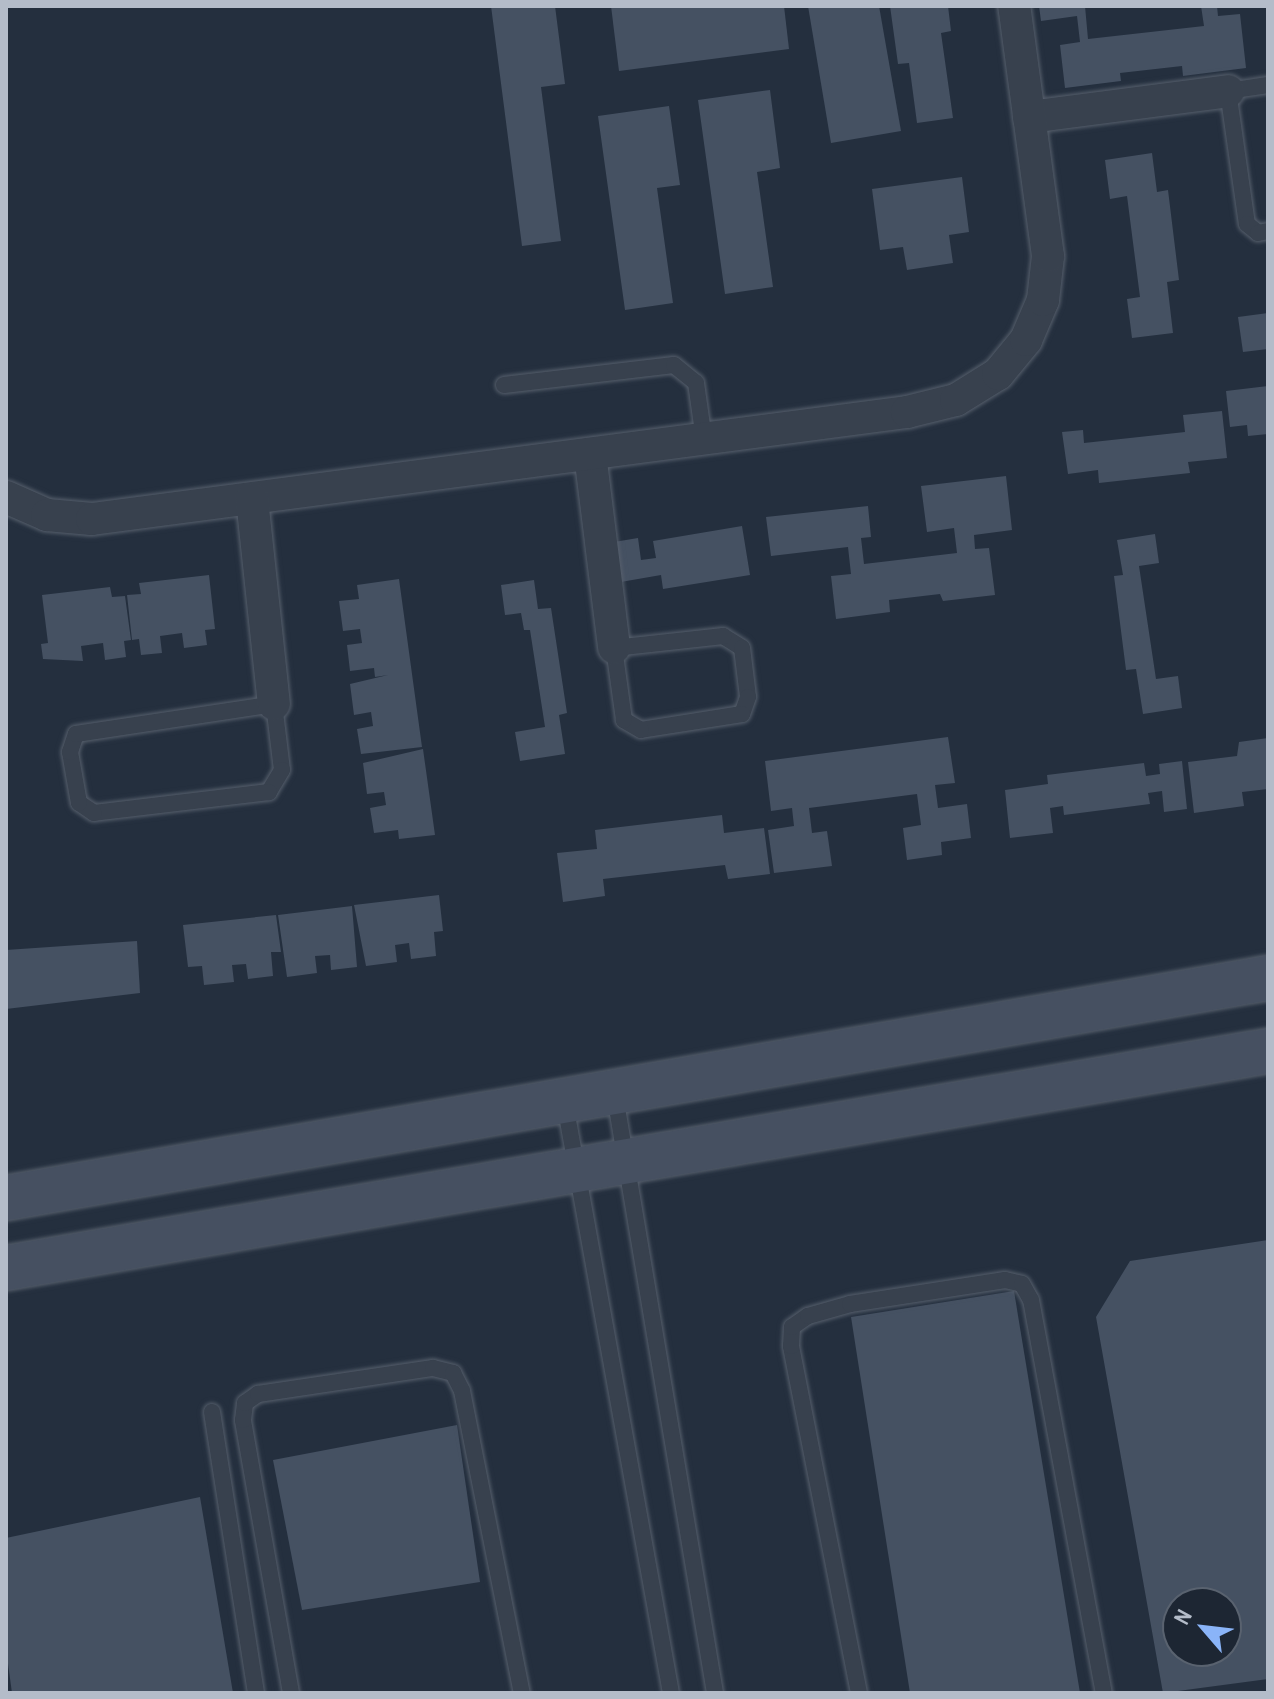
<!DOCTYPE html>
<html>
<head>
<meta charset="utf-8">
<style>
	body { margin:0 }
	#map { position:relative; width:1274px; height:1699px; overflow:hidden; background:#242f3e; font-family:"Archivo Narrow",sans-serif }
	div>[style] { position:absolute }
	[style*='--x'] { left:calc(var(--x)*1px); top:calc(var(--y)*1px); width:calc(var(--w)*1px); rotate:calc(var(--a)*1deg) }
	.building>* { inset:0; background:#455162 }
	.roads { filter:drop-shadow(0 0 2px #565f6c) drop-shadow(0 0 2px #565f6c) }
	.lane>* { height:16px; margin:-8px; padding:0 8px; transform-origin:8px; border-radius:8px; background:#38414e }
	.street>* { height:32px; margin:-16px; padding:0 16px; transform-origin:16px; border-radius:16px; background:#38414e }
	.secondary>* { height:44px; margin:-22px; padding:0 22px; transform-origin:22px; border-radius:22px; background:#465061 }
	span { translate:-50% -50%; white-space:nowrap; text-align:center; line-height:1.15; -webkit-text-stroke:7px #1d2633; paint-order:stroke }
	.frame { position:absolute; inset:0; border:8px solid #b4bcc9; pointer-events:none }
	.north { position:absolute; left:1162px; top:1587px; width:80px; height:80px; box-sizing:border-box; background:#1d2633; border:2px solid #59626f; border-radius:50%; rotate:298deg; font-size:22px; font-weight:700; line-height:32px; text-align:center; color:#b4bcc9 }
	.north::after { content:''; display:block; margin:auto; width:28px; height:36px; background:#8ab4f8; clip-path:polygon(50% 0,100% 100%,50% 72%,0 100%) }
</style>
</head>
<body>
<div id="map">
	<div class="building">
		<i style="clip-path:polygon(491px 6px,555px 6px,565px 84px,541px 87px,561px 241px,522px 246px)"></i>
		<i style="clip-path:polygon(611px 6px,784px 6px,789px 49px,619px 71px)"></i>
		<i style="clip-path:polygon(808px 6px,879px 6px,901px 131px,831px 143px)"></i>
		<i style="clip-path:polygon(890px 6px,948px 6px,951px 31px,941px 33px,953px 118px,917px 123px,909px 63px,898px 64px)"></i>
		<i style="clip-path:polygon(1039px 6px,1085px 6px,1088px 39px,1204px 26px,1201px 6px,1217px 6px,1218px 16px,1240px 14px,1246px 68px,1183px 76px,1182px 66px,1120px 73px,1121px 81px,1065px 88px,1060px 45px,1080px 42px,1077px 16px,1041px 21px)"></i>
		<i style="clip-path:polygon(770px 90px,780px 168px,757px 172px,773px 287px,725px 294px,698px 100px)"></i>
		<i style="clip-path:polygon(669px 106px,680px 185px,657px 188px,673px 303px,625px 310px,598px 116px)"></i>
		<i style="clip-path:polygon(1152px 153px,1157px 192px,1168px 190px,1179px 280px,1167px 282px,1173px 333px,1132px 338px,1127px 299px,1140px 297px,1127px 196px,1110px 199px,1105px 160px)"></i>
		<i style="clip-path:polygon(962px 177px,969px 232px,949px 235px,953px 263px,907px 270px,903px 247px,880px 250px,872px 189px)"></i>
		<i style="clip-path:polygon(1268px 313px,1268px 349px,1243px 352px,1238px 317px)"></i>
		<i style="clip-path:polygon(1268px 386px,1268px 434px,1248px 436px,1247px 425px,1230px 427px,1226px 391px)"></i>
		<i style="clip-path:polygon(1222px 411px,1227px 458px,1188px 462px,1190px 473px,1099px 483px,1098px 470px,1068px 474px,1062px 432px,1083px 430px,1084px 443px,1185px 432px,1183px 415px)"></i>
		<i style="clip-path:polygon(1006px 476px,1012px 530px,974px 535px,975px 549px,989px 548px,995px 595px,943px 601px,940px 594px,889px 600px,890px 612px,836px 619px,831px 576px,851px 574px,848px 547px,771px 556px,766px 517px,868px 506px,871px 537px,861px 538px,864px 564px,957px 553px,954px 528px,927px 532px,921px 486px)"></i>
		<i style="clip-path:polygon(742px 526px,750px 575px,663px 589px,661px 575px,615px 583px,608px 543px,638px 538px,641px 560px,656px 558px,653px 541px)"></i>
		<i style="clip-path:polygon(1155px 534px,1159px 563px,1139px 566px,1156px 679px,1178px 676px,1182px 708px,1143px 714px,1136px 669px,1126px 670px,1114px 576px,1123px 575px,1117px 540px)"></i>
		<i style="clip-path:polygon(209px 575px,215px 629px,205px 630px,207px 645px,184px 648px,182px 633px,160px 636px,162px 653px,141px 655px,139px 639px,132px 640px,127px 595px,141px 594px,139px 583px)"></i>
		<i style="clip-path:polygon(399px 579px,422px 747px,361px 754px,357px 729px,373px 726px,371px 712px,354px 715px,350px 684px,388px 675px,375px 677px,374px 668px,350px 671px,347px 645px,362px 643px,360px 629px,343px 631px,339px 601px,359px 599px,357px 585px)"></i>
		<i style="clip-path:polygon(534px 580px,538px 609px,551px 608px,567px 713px,559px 715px,565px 754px,520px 761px,515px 732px,545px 727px,530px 630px,524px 630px,521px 613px,505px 615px,501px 585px)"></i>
		<i style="clip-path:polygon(110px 587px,112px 597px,125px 596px,131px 640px,124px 641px,126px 657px,105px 660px,103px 643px,81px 646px,83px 661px,43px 659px,41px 644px,48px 643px,42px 595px)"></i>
		<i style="clip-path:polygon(948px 737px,955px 783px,935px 785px,938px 808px,967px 804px,971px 838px,941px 842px,942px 855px,907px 860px,903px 828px,921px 825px,917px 794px,809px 808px,812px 833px,827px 831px,832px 866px,774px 873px,768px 830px,794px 826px,792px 808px,771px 811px,765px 761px)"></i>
		<i style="clip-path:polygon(1268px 738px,1268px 789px,1242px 792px,1244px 806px,1194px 813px,1188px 762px,1237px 756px,1239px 742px)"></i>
		<i style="clip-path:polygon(423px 749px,435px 835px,399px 839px,398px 830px,374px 833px,370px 808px,386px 805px,384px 792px,367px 794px,363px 763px)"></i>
		<i style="clip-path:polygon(1182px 761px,1187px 809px,1164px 812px,1162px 791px,1148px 793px,1150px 804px,1064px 815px,1063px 806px,1050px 808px,1053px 833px,1010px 838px,1005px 790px,1048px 784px,1047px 775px,1144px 763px,1146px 776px,1160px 774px,1159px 764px)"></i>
		<i style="clip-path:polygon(722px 815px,724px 833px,764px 828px,770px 874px,728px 879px,725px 865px,603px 879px,605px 896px,563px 902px,557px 853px,597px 849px,595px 830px)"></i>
		<i style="clip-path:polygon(439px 895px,443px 931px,434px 932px,436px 956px,411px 959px,409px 943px,395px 945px,397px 962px,366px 966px,354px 905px)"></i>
		<i style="clip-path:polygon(352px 906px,357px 967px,331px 970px,330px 955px,315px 956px,317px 973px,287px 977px,278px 915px)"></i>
		<i style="clip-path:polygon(276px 915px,281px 952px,271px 952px,273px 976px,248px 979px,246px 964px,232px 965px,234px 982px,204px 985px,202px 966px,188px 967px,183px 925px)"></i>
		<i style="clip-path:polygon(137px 941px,140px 993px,6px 1009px,6px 950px)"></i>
		<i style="clip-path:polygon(evenodd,1268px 1240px,1268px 1679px,1163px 1693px,1096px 1317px,1130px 1261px,1268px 1240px,1178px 1603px,1226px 1603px,1226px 1651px,1178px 1651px,1178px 1603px)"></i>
		<i style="clip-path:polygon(1014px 1291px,1080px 1693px,910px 1693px,851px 1317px)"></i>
		<i style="clip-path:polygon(457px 1425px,480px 1582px,302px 1610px,273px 1460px)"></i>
		<i style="clip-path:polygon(200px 1497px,233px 1693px,12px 1693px,6px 1649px,6px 1538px)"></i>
	</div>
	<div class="roads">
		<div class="lane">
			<i style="--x:1268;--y:85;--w:40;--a:171.5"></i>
			<i style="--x:1228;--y:91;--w:134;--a:81.9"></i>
			<i style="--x:1247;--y:224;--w:14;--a:39"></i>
			<i style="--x:1258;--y:233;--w:10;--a:-11"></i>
			<i style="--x:504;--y:385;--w:171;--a:-6.7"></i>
			<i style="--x:674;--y:365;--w:28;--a:39"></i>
			<i style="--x:696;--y:383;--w:57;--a:81.9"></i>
			<i style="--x:723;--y:636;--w:22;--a:32"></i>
			<i style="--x:742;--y:648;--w:49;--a:83"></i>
			<i style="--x:748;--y:697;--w:18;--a:109"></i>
			<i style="--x:742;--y:714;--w:102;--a:171"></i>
			<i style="--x:641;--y:730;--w:20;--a:-150"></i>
			<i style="--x:624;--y:720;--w:73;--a:-97.9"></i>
			<i style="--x:614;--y:648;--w:110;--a:-6.3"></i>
			<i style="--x:274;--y:704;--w:66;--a:83.1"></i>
			<i style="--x:282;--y:770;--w:26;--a:121"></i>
			<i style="--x:269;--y:792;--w:176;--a:173.2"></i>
			<i style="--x:94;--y:813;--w:18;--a:-146"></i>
			<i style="--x:79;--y:803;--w:52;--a:-100"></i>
			<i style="--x:70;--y:752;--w:19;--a:-72"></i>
			<i style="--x:76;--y:734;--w:200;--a:-8.6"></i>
			<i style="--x:615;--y:1096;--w:605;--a:80.49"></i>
			<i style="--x:565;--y:1104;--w:598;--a:79.8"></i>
			<i style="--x:212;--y:1412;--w:284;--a:81.1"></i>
			<i style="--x:291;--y:1693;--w:277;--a:-100"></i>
			<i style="--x:243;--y:1420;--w:17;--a:-83"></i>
			<i style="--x:245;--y:1403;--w:16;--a:-35"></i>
			<i style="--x:258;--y:1394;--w:177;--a:-8.5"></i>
			<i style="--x:433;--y:1368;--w:21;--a:14"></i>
			<i style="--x:453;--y:1373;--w:20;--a:63"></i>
			<i style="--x:462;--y:1391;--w:308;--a:78.8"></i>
			<i style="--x:859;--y:1693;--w:354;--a:-101.1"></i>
			<i style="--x:791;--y:1346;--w:19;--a:-87"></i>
			<i style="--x:792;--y:1327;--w:19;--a:-35"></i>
			<i style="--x:808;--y:1316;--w:44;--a:-15.9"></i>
			<i style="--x:850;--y:1304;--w:157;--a:-8.8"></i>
			<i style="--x:1005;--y:1280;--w:17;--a:13"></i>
			<i style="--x:1022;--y:1284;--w:18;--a:61"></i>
			<i style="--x:1031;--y:1300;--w:400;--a:79.5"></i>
		</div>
		<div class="street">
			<i style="--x:1029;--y:117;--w:201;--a:-7.4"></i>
			<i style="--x:590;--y:454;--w:195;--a:82.9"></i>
			<i style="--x:6;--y:497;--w:45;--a:23.7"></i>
			<i style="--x:47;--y:515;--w:45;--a:5.1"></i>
			<i style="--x:92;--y:519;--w:822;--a:-7.48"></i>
			<i style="--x:907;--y:412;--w:50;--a:-13.8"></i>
			<i style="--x:956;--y:400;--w:49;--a:-31.8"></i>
			<i style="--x:998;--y:374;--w:44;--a:-50.5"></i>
			<i style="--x:1026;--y:340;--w:43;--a:-67"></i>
			<i style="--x:1043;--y:300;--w:44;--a:-83.5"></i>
			<i style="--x:1048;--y:256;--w:252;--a:-97.7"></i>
			<i style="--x:252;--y:499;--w:206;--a:83.9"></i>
		</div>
		<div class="secondary">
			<i style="--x:6;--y:1198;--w:1281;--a:-9.89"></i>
			<i style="--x:6;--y:1268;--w:1281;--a:-9.76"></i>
		</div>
	</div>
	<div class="frame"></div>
	<div class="north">N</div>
</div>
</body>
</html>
